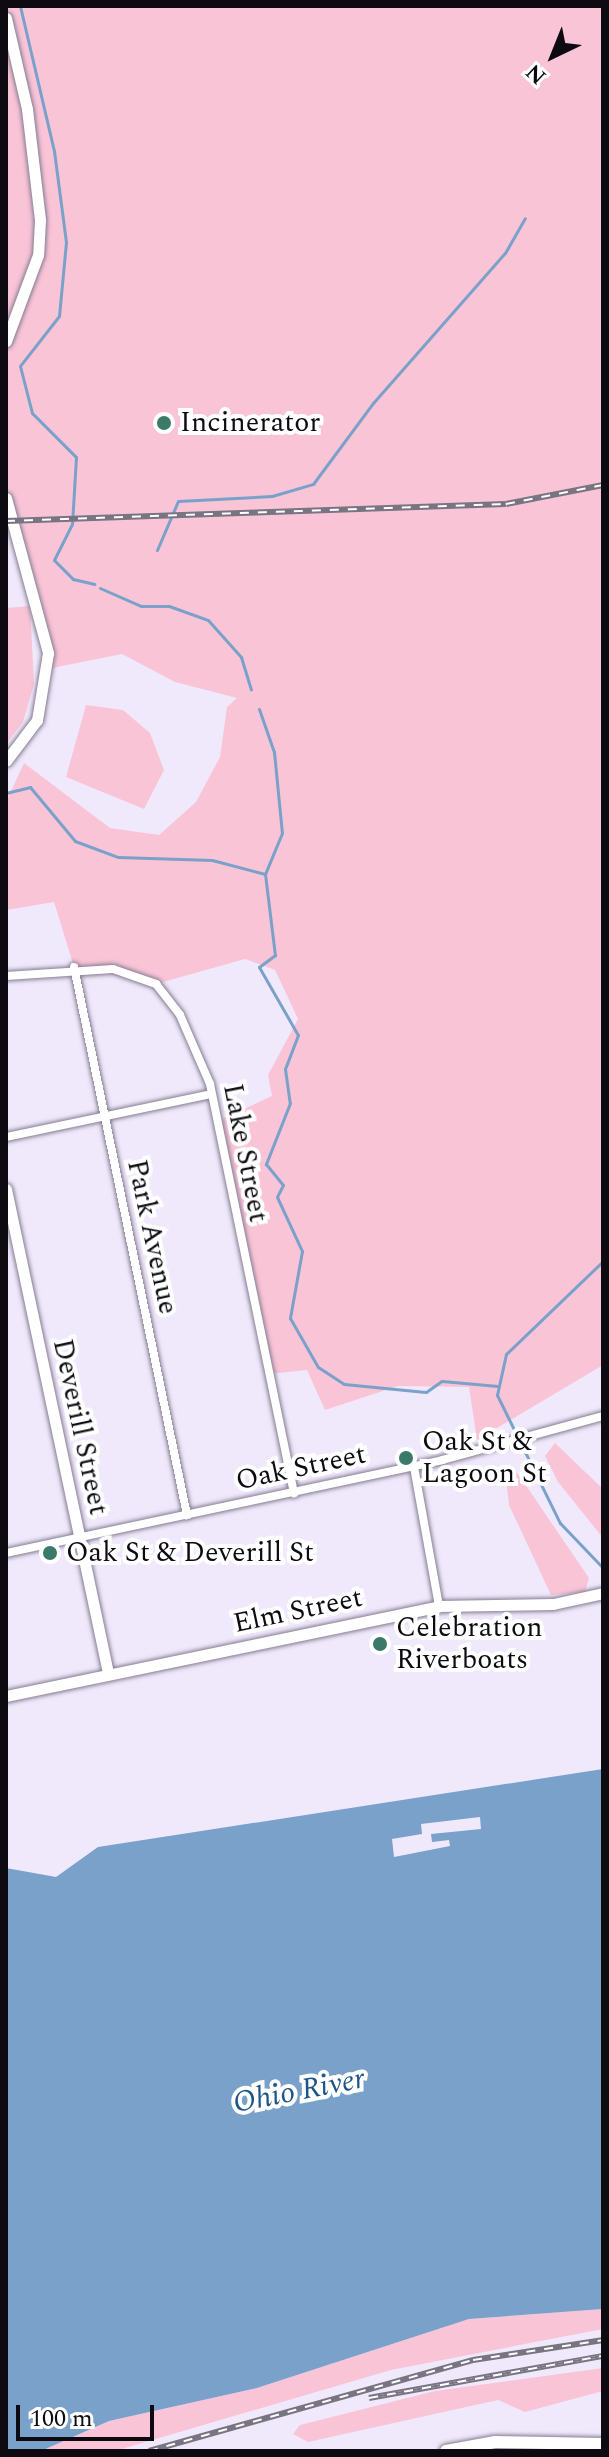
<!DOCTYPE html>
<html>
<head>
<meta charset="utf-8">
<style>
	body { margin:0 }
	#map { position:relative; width:609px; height:2457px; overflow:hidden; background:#f0e9fc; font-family:Spectral,serif }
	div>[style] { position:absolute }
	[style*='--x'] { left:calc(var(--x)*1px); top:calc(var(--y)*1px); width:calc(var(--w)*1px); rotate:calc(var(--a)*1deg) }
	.green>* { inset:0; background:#fac4d7 }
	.water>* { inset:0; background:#7aa1ca }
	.pier>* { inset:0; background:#f0e9fc }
	.stream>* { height:3px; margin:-1.5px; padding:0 1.5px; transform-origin:1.5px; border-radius:1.5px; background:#7aa1ca }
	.roads { filter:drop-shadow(0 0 2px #857d92) drop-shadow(0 0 2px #857d92) }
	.minor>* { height:8px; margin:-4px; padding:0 4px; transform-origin:4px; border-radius:4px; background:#fff }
	.secondary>* { height:11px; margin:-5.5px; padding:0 5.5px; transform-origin:5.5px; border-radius:5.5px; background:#fff }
	.primary>* { height:12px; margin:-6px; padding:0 6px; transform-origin:6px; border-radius:6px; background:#fff }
	.rail>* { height:6px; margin-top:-3px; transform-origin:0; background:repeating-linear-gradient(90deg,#fff 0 9px,#797481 0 18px); box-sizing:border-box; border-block:2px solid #797481 }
	.dots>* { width:22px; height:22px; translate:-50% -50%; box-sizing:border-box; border:4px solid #fff; border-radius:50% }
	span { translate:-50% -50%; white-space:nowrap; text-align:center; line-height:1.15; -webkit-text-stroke:8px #fff; paint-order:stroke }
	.poi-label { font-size:28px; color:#0d0a11 }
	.left { translate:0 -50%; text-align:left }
	.street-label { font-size:28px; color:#0d0a11 }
	.water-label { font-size:30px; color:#1d5589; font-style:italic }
	.frame { position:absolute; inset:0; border:8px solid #0d0a11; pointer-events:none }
	.north { position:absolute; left:513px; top:16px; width:80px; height:80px; -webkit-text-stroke:6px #fff; paint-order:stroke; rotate:223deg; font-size:22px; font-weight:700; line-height:32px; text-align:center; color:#0d0a11 }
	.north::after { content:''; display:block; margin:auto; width:28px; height:36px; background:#0d0a11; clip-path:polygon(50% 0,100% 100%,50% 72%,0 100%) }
	.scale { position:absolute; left:16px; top:2405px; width:138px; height:36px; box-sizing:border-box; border:4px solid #0d0a11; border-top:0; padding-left:10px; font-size:24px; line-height:28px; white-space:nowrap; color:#0d0a11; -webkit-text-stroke:6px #fff; paint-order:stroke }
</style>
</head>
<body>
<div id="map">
	<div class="green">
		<i style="clip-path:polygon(6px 6px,603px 6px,603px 1365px,477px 1440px,469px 1387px,398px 1386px,325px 1410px,307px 1370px,268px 1374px,216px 1122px,272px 1096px,268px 1075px,298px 1019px,275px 970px,245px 959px,156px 984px,74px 967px,54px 902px,6px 910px,6px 802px,24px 763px,110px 828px,159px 835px,196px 802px,220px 757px,227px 707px,237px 698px,175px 682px,122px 654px,47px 669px,32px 576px,6px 493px)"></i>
		<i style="clip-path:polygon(30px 606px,34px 684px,23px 722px,6px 744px,6px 608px)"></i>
		<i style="clip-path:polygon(86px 705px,123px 710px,150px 733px,164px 770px,144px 809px,66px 777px)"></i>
		<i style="clip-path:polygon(555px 1443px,603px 1489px,603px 1538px,558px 1482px,545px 1456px)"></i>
		<i style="clip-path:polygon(512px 1465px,589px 1578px,585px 1592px,551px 1595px,509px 1505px,505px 1470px)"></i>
		<i style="clip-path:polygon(603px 2309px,603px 2329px,391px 2370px,115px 2451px,41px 2451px,109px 2421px,257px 2388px,469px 2319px)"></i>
		<i style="clip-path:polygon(603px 2368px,603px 2391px,525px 2412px,498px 2400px,308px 2442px,293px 2434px,300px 2425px,435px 2391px)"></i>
	</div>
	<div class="water">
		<i style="clip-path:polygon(603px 1769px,603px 2309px,469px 2319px,257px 2388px,109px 2421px,41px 2451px,6px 2451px,6px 1868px,56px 1877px,98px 1847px)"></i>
	</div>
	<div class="pier">
		<i style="clip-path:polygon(480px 1817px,481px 1829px,431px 1834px,432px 1842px,449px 1840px,450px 1846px,394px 1857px,392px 1839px,422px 1834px,421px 1824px)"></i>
	</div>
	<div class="stream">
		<i style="--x:20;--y:6;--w:149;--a:76.8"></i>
		<i style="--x:54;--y:151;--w:92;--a:82.5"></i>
		<i style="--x:66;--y:242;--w:74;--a:95.4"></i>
		<i style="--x:59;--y:316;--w:63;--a:128"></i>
		<i style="--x:20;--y:366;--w:49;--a:75.7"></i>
		<i style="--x:32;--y:413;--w:62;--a:45"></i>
		<i style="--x:76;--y:457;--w:67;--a:93.4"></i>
		<i style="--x:72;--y:524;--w:40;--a:116.6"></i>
		<i style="--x:54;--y:560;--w:27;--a:45"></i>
		<i style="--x:73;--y:579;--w:22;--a:13"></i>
		<i style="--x:157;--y:550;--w:53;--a:-66.8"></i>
		<i style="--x:178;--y:501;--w:94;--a:-3"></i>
		<i style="--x:272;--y:496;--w:43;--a:-16.3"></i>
		<i style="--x:313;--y:484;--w:101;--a:-53.5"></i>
		<i style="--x:373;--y:403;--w:200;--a:-48.7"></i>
		<i style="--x:505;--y:253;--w:40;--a:-60.3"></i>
		<i style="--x:100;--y:588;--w:45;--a:23.7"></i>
		<i style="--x:141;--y:606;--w:28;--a:0"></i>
		<i style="--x:169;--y:606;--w:41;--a:19.7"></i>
		<i style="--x:208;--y:620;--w:50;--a:48.3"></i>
		<i style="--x:241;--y:657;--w:34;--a:73"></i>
		<i style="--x:259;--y:709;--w:46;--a:70.8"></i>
		<i style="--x:274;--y:752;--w:81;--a:84.4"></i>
		<i style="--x:282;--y:833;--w:44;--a:112.5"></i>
		<i style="--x:265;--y:874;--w:82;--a:83"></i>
		<i style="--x:275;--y:955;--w:20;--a:143"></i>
		<i style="--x:259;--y:967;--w:78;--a:60.2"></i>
		<i style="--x:298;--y:1035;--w:36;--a:111"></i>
		<i style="--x:285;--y:1069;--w:34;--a:82"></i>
		<i style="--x:290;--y:1103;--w:66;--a:111.5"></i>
		<i style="--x:266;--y:1164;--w:27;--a:51"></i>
		<i style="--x:283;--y:1185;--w:13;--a:117"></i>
		<i style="--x:277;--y:1197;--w:60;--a:65.2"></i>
		<i style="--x:302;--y:1251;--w:68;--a:100.2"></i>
		<i style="--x:290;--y:1318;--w:56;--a:60.3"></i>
		<i style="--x:318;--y:1367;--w:31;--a:33"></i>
		<i style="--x:344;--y:1384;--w:82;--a:5.6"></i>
		<i style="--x:426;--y:1392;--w:19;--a:-35"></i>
		<i style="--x:442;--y:1381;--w:56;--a:5.1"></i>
		<i style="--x:6;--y:793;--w:25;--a:-14"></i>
		<i style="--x:30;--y:787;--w:70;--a:50.2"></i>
		<i style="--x:75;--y:841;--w:46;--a:20.4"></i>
		<i style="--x:118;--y:857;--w:94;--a:1.8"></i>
		<i style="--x:212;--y:860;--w:55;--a:14.8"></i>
		<i style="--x:603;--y:1261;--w:134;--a:136.2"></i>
		<i style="--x:506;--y:1354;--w:42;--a:102.4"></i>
		<i style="--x:497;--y:1395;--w:143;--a:63.8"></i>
		<i style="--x:560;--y:1523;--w:62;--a:46.3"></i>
	</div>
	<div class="roads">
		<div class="minor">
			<i style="--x:74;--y:967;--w:560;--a:78.35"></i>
			<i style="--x:6;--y:976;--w:107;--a:-3.7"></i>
			<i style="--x:113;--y:969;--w:46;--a:19.2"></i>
			<i style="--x:156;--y:984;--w:39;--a:52"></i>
			<i style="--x:180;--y:1015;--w:75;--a:66.5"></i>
			<i style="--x:210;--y:1084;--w:418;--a:78.4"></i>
			<i style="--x:6;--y:1137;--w:209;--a:-11.8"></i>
			<i style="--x:414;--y:1467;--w:141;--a:79.8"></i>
			<i style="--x:6;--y:1553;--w:446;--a:-12"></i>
			<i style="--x:442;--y:1460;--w:167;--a:-15.3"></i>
		</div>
		<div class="secondary">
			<i style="--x:6;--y:18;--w:93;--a:77"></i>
			<i style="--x:27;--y:109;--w:112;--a:83.3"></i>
			<i style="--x:40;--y:220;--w:35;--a:93"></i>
			<i style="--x:38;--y:255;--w:92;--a:110.4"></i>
			<i style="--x:6;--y:498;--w:161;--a:74.8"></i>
			<i style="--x:48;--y:653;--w:68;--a:99.3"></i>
			<i style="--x:37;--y:720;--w:51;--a:127.1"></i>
			<i style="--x:6;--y:1189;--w:496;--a:78.1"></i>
			<i style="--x:6;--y:1696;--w:442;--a:-11.7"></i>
			<i style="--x:439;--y:1606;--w:114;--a:-1"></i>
			<i style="--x:553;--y:1604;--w:51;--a:-12.4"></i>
		</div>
		<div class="primary">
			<i style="--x:446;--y:2451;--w:50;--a:-10.4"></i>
			<i style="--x:495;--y:2442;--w:108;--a:1.1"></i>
		</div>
	</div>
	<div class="rail">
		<i style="--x:6;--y:521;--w:500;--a:-1.95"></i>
		<i style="--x:506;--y:504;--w:99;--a:-11.1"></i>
		<i style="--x:369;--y:2398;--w:238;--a:-10.2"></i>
		<i style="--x:149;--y:2451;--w:337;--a:-15.7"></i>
		<i style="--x:473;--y:2360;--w:132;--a:-8.7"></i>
	</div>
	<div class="dots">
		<i style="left:164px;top:423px;background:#3b7a68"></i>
		<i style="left:406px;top:1458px;background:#3b7a68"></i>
		<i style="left:50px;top:1553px;background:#3b7a68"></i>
		<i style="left:380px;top:1644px;background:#3b7a68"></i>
	</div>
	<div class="poi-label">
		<span class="left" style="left:180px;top:423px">Incinerator</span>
		<span class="left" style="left:422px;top:1458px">Oak St &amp;<br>Lagoon St</span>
		<span class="left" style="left:66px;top:1553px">Oak St &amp; Deverill St</span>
		<span class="left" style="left:396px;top:1644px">Celebration<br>Riverboats</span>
	</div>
	<div class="street-label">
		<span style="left:245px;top:1153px;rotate:79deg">Lake Street</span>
		<span style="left:152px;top:1237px;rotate:78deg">Park Avenue</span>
		<span style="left:80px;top:1427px;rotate:78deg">Deverill Street</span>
		<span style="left:301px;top:1468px;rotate:-12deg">Oak Street</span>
		<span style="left:298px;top:1611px;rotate:-12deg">Elm Street</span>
	</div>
	<div class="water-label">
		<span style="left:299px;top:2091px;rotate:-11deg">Ohio River</span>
	</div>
	<div class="frame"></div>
	<div class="north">N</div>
	<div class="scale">100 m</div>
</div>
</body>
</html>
